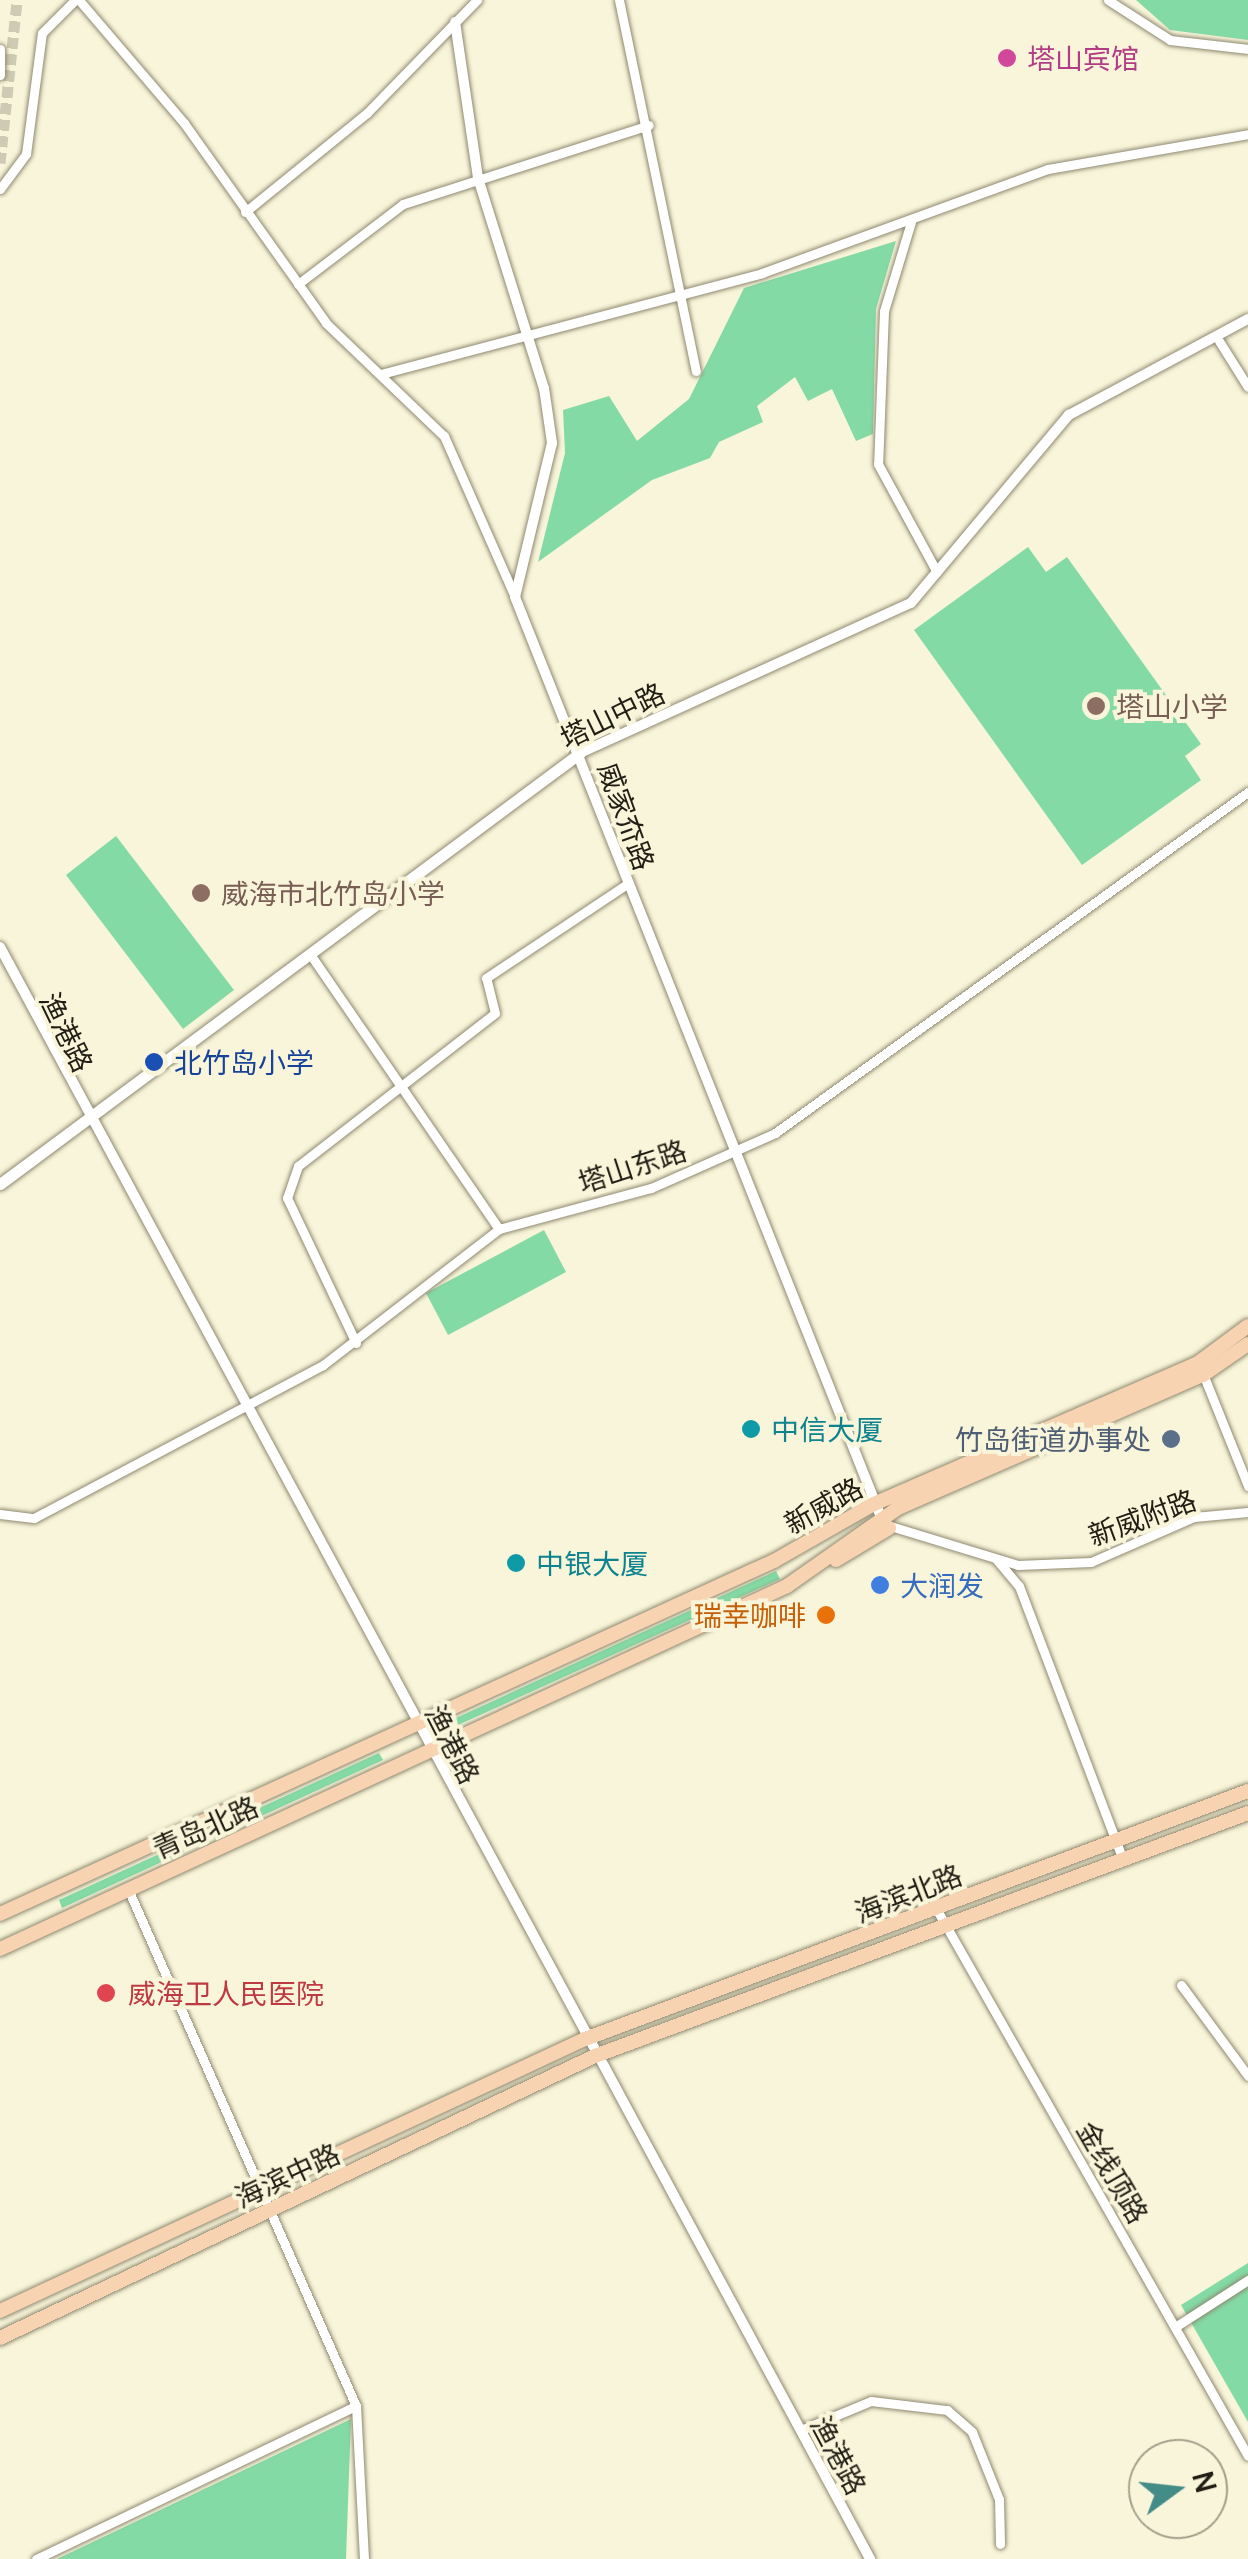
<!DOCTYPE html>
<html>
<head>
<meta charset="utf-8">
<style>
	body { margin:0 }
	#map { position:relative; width:1248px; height:2559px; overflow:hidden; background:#f9f5da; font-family:Manrope,"Noto Sans SC",sans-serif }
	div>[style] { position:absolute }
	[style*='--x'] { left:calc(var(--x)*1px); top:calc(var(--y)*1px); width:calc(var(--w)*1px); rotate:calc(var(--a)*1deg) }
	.green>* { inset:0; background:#84daa5 }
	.secondary-tunnel>* { height:11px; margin-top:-5.5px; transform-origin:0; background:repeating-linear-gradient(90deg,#cecab3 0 11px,transparent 0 16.5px) }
	.roads { filter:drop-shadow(0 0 2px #8e8971) drop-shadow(0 0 2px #8e8971) }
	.minor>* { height:9px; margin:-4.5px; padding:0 4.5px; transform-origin:4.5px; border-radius:4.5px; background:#fff }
	.tertiary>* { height:10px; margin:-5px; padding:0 5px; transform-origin:5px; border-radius:5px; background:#fff }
	.secondary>* { height:11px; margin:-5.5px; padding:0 5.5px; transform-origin:5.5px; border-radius:5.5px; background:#fff }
	.primary>* { height:14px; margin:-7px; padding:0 7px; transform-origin:7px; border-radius:7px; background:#f7d3b1 }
	.dots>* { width:28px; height:28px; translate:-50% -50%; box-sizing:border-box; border:5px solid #f9f5da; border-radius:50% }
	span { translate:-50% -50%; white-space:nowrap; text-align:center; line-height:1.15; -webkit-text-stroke:8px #f9f5da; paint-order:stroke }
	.hotel-label { font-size:28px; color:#b23c85 }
	.left { translate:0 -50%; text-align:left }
	.education-label { font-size:28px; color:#785e54 }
	.street-label { font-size:28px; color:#211f15 }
	.transit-label { font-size:28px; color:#164399 }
	.culture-label { font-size:28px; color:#0d838f }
	.service-label { font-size:28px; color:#4e5e75 }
	.right { translate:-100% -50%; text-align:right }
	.shop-label { font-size:28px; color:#366cbe }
	.food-label { font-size:28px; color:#c56008 }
	.health-label { font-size:28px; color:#be3a42 }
	.north { position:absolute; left:1128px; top:2439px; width:100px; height:100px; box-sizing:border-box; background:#f9f5da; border:2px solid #a39f8b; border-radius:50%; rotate:75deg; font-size:28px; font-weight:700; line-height:40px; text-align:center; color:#211f15 }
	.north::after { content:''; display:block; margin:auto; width:35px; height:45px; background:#448c88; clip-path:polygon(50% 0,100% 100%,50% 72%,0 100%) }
</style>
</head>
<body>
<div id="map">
	<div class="green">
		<i style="clip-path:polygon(1136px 0,1248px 0,1248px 40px,1170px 30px)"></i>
		<i style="clip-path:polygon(896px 241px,876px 309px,873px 434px,856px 441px,832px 389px,808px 401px,795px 377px,757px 406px,763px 422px,719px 442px,710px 458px,652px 480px,538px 562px,565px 453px,563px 410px,609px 396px,637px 441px,689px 399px,744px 288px)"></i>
		<i style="clip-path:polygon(1028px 547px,1046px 572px,1067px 557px,1201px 744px,1185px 756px,1201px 780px,1082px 865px,914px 630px)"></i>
		<i style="clip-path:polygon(116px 836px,234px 990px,183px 1029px,66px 875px)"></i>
		<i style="clip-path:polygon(544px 1230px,566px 1272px,448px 1335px,426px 1293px)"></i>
		<i style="clip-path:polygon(776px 1571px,780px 1579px,458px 1725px,456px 1718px)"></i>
		<i style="clip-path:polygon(379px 1753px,383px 1760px,62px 1908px,59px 1900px)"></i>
		<i style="clip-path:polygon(1248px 2263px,1248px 2422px,1181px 2305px)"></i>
		<i style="clip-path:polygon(351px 2419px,346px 2559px,57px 2559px,177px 2502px)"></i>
	</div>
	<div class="secondary-tunnel">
		<i style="--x:0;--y:163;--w:164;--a:-84"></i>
	</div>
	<div class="roads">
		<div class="minor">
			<i style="--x:79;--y:0;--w:162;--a:49.5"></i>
			<i style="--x:184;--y:123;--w:245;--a:54.6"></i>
			<i style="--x:326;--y:323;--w:163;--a:43.8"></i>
			<i style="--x:444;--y:436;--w:176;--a:66.2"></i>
			<i style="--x:619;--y:0;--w:379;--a:78.3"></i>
			<i style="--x:1108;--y:0;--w:74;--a:32.8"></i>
			<i style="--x:1170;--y:40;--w:79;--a:6.6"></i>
			<i style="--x:0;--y:49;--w:26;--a:90"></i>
			<i style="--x:0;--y:189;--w:44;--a:-53.4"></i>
			<i style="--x:26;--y:154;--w:122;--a:-82.5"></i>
			<i style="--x:42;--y:33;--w:47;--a:-45"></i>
			<i style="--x:245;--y:212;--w:157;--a:-39.1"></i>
			<i style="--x:367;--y:113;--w:158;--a:-45.8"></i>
			<i style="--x:911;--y:222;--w:93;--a:106.9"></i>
			<i style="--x:884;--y:311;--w:153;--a:92.2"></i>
			<i style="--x:878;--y:464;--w:123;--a:61.4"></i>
			<i style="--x:298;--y:284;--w:132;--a:-37.3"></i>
			<i style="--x:403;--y:204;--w:258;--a:-17.8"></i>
			<i style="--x:1219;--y:341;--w:54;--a:57.8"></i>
			<i style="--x:381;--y:374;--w:394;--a:-14.8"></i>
			<i style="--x:762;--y:273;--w:304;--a:-20"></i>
			<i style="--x:1048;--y:169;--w:203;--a:-9.9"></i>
			<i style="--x:312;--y:957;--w:330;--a:55.5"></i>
			<i style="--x:356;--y:1343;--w:161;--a:-115.4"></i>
			<i style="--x:287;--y:1198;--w:34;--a:-71"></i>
			<i style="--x:298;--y:1166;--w:249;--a:-37.8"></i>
			<i style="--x:495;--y:1013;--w:36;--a:-104"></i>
			<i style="--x:486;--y:978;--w:169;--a:-33.7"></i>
			<i style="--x:1203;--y:1374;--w:121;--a:68.1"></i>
			<i style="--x:0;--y:1514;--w:34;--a:7"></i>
			<i style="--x:34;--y:1518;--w:327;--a:-27.9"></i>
			<i style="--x:323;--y:1365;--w:222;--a:-37.7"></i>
			<i style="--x:499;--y:1229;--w:157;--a:-15.1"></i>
			<i style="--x:651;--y:1188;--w:136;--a:-23.9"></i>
			<i style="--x:775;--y:1133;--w:583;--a:-35.79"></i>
			<i style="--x:887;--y:1525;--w:137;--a:17"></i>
			<i style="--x:1018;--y:1565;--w:73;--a:-2.4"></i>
			<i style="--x:1091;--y:1562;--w:112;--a:-23.6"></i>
			<i style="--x:1194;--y:1517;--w:54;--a:-5.3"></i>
			<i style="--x:997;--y:1560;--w:34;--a:50"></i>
			<i style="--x:1019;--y:1586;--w:293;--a:69.2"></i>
			<i style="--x:128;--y:1889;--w:565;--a:66.2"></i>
			<i style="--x:356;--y:2406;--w:153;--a:87"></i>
			<i style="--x:937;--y:1910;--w:628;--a:60.33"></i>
			<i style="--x:1181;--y:1985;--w:113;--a:53.6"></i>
			<i style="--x:1175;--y:2327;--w:87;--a:-32.8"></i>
			<i style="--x:801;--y:2430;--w:76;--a:-22.5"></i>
			<i style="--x:871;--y:2401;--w:77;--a:6.8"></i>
			<i style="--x:947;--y:2410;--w:33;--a:41"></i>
			<i style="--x:972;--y:2432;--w:72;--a:68.1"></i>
			<i style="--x:999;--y:2499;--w:45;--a:88.7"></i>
			<i style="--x:36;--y:2559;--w:355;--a:-25.6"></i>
		</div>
		<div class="tertiary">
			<i style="--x:455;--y:22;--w:158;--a:81.6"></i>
			<i style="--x:478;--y:178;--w:220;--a:72.6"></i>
			<i style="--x:544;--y:388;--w:56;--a:81.7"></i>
			<i style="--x:552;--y:443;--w:158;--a:103.5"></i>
			<i style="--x:515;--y:597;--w:990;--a:68.31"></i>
			<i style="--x:580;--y:753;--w:363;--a:-24.4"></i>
			<i style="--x:911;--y:603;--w:246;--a:-50"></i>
			<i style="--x:1069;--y:415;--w:203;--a:-28.2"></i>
			<i style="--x:0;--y:947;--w:1832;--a:61.64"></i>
		</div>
		<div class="secondary">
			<i style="--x:0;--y:1184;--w:723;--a:-36.62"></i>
		</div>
		<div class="primary">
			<i style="--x:836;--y:1560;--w:62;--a:-31.1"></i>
			<i style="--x:0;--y:1914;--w:851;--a:-24.52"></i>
			<i style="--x:774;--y:1561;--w:115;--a:-29.7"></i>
			<i style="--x:874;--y:1504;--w:353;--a:-23.5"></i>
			<i style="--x:1198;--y:1363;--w:62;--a:-36.5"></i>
			<i style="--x:0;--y:1949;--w:867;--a:-24.76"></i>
			<i style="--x:787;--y:1586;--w:136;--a:-35.1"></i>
			<i style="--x:898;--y:1508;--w:333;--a:-23.6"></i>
			<i style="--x:1203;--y:1375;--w:55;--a:-34.6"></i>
			<i style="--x:0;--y:2311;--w:645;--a:-24.94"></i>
			<i style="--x:585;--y:2039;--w:708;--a:-20.51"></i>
			<i style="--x:0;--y:2338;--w:658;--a:-25.36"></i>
			<i style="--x:595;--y:2056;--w:697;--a:-20.41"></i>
		</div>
	</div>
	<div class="dots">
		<i style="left:1007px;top:58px;background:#d1479c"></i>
		<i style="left:1096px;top:706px;background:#8d6e63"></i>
		<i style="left:201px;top:893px;background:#8d6e63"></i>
		<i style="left:154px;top:1062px;background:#1a4fb4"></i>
		<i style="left:751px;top:1429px;background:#0f9aa8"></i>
		<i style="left:1171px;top:1439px;background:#5c6f8a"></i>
		<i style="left:516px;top:1563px;background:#0f9aa8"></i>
		<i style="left:880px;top:1585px;background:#3f7fe0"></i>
		<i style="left:826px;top:1615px;background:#e8710a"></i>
		<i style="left:106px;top:1993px;background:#e0444e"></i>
	</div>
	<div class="hotel-label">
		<span class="left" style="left:1027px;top:58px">塔山宾馆</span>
	</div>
	<div class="education-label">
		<span class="left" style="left:1116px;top:706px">塔山小学</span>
		<span class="left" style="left:221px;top:893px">威海市北竹岛小学</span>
	</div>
	<div class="street-label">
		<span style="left:612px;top:715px;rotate:-26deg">塔山中路</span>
		<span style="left:627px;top:816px;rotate:70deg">威家夼路</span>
		<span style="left:67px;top:1032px;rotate:64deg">渔港路</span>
		<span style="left:632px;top:1166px;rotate:-18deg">塔山东路</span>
		<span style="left:823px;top:1505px;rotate:-29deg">新威路</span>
		<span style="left:1142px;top:1517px;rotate:-20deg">新威附路</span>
		<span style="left:453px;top:1744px;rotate:63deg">渔港路</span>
		<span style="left:205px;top:1827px;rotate:-24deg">青岛北路</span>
		<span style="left:908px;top:1893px;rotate:-21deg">海滨北路</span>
		<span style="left:1113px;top:2172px;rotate:60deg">金线顶路</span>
		<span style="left:287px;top:2175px;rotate:-25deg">海滨中路</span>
		<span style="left:839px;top:2455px;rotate:62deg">渔港路</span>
	</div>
	<div class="transit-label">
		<span class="left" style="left:174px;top:1062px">北竹岛小学</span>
	</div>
	<div class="culture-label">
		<span class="left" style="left:771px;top:1429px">中信大厦</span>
		<span class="left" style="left:536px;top:1563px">中银大厦</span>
	</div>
	<div class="service-label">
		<span class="right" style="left:1151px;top:1439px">竹岛街道办事处</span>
	</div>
	<div class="shop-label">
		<span class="left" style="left:900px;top:1585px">大润发</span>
	</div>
	<div class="food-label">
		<span class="right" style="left:806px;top:1615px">瑞幸咖啡</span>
	</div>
	<div class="health-label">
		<span class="left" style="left:128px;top:1993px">威海卫人民医院</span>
	</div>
	<div class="north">N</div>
</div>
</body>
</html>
